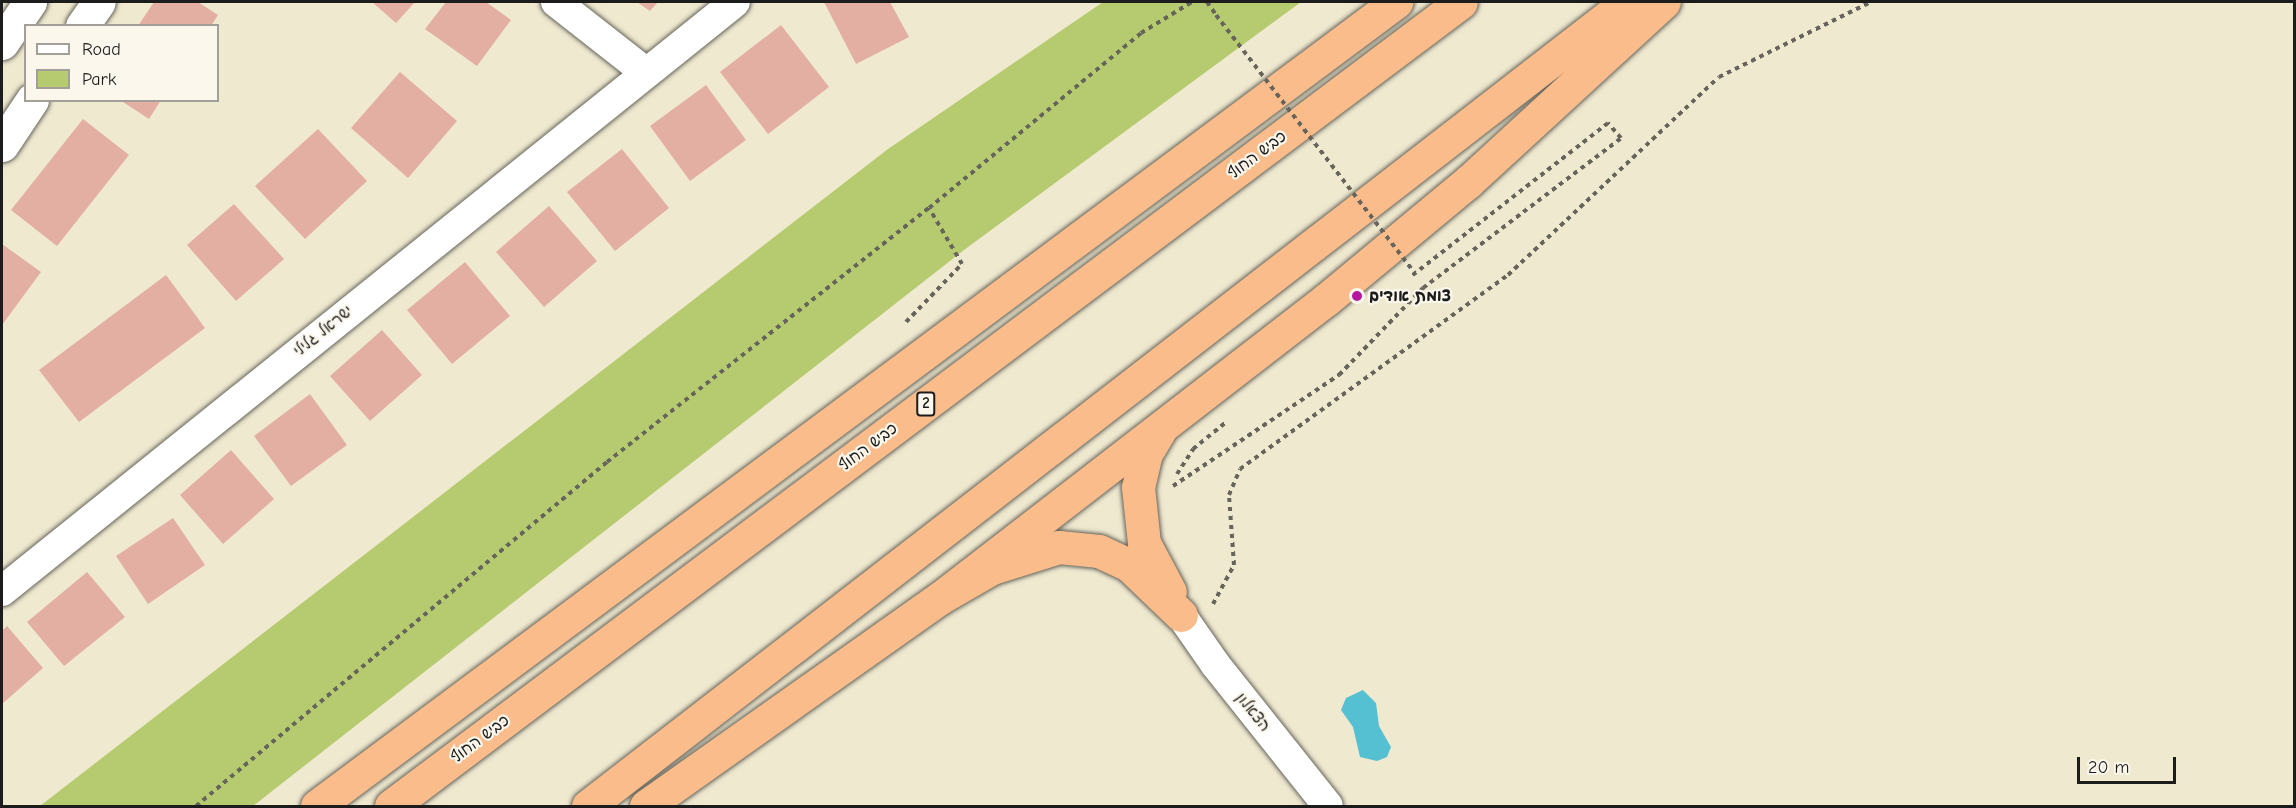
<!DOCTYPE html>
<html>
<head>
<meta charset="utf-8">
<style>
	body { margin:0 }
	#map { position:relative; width:2296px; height:808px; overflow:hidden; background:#efe9d0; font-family:"Comic Neue","Playpen Sans Hebrew",sans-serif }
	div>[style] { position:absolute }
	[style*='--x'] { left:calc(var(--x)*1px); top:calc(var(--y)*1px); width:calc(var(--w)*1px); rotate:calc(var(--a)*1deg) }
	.green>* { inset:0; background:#b6cb6f }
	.water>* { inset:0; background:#55c0d1 }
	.building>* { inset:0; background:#e3afa3 }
	.path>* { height:4px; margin-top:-2px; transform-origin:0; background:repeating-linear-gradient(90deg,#66645b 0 4.5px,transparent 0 9px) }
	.roads { filter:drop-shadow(0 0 2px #66645b) drop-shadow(0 0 2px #66645b) }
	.minor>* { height:30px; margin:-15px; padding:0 15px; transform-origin:15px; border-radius:15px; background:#fff }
	.tertiary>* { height:33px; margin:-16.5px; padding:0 16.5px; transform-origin:16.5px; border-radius:16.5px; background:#fff }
	.motorway>* { height:33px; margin:-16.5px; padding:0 16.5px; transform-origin:16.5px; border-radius:16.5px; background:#f9bc8a }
	.path-bridge>* { height:4px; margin-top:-2px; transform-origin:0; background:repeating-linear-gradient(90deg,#66645b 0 4.5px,transparent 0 9px) }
	.dots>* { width:16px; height:16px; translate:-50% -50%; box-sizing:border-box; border:3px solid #fbf7ec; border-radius:50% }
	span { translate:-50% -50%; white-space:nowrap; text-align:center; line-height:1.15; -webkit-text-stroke:4.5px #fbf7ec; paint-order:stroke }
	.shield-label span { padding:2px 4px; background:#fbf7ec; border:2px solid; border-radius:4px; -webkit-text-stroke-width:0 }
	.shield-label { font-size:15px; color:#1c1c1c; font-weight:700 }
	.street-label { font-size:16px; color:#1c1c1c }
	.poi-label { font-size:16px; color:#1c1c1c; font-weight:700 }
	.left { translate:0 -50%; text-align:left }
	.frame { position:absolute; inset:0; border:3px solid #1c1c1c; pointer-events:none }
	.legend { position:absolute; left:24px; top:24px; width:195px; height:78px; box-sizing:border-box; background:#fbf7ec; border:2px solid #a29f99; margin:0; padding:8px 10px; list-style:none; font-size:18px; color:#1c1c1c }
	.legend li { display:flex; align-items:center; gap:12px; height:30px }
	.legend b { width:30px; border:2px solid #a29f99 }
	.scale { position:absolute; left:2077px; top:757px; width:99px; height:27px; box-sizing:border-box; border:3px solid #1c1c1c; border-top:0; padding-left:8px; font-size:18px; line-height:21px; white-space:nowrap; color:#1c1c1c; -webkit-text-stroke:4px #fbf7ec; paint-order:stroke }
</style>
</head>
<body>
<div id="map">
	<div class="green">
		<i style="clip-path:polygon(1103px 2px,1301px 2px,964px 250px,253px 806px,40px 806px,888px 149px)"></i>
	</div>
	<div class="water">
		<i style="clip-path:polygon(1363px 690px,1376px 703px,1379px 726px,1391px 747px,1387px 757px,1377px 761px,1360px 757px,1353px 727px,1341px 710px,1346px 698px)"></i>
	</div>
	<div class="building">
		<i style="clip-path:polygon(154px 2px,198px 2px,218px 15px,211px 26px,138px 26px)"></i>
		<i style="clip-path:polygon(372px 2px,415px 2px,396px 23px)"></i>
		<i style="clip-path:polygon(446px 2px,486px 2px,511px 20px,477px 66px,425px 29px)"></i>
		<i style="clip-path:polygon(637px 2px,658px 2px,650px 11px)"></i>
		<i style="clip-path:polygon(824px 2px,890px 2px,909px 37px,856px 64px)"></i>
		<i style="clip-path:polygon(781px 25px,829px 87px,768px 134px,720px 72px)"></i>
		<i style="clip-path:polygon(400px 72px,457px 121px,408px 178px,351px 128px)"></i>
		<i style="clip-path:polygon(706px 85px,746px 140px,690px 181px,650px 126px)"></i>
		<i style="clip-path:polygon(120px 100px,161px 100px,149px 119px)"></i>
		<i style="clip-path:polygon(83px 119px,129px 155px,57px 246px,11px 210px)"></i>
		<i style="clip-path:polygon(318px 129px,367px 181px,305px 239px,255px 186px)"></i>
		<i style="clip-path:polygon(622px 149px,669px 208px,615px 251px,567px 192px)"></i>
		<i style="clip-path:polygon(234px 204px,284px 259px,236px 301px,187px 245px)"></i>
		<i style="clip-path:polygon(549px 206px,597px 261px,544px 307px,496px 252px)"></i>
		<i style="clip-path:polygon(2px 244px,41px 272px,2px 325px)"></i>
		<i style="clip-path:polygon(465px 262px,510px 316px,452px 364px,407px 310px)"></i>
		<i style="clip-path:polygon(166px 275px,205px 328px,79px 422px,39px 370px)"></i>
		<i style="clip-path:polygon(382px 330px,422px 375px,370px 421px,330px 376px)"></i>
		<i style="clip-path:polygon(310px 394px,347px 445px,291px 486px,254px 436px)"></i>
		<i style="clip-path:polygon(231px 450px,274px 499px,223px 544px,180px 495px)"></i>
		<i style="clip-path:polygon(173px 518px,205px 565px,148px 604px,116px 556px)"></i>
		<i style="clip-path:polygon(87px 572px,125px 617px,64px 666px,27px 622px)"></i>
		<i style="clip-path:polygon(7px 626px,43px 668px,2px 704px,2px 631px)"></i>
	</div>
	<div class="path">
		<i style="--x:1207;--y:2;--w:16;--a:55"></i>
		<i style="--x:906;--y:322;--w:81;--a:-46"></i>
		<i style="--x:962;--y:264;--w:65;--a:-120.5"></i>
		<i style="--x:929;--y:208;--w:275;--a:-39.5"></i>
		<i style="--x:1141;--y:33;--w:60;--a:-31.3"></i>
		<i style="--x:1177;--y:474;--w:30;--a:-57"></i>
		<i style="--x:1193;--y:449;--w:41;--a:-39.1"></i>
		<i style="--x:1173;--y:486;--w:200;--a:-33.8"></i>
		<i style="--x:1339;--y:375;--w:121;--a:-46"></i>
		<i style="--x:1423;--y:288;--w:248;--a:-37.1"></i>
		<i style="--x:1621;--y:138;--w:20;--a:-131"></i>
		<i style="--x:1608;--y:123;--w:251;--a:142.1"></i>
		<i style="--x:1213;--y:604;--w:44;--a:-61.7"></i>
		<i style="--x:1234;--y:565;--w:70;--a:-94.1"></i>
		<i style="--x:1229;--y:495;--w:28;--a:-67"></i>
		<i style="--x:1240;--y:469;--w:331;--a:-35.9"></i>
		<i style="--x:1508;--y:275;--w:289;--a:-43.2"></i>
		<i style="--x:1719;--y:77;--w:169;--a:-26.3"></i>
		<i style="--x:196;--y:806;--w:536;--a:-39.93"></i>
		<i style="--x:607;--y:462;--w:410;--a:-38.3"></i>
	</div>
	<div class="roads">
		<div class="minor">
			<i style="--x:556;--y:2;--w:112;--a:38.1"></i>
			<i style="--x:2;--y:591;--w:940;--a:-38.78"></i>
			<i style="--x:1181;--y:615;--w:60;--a:55.2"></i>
			<i style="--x:1215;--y:664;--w:181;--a:51.5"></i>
		</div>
		<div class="tertiary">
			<i style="--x:82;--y:26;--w:29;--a:-55"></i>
			<i style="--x:2;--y:43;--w:50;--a:-55.7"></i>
			<i style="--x:2;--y:145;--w:54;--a:-56.3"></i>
		</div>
		<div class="motorway">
			<i style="--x:1160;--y:430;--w:27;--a:121"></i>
			<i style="--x:1146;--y:453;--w:35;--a:103"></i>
			<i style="--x:1138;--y:487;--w:56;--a:83.9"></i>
			<i style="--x:1144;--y:543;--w:55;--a:62"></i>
			<i style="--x:940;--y:598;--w:489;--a:-37.7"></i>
			<i style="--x:1327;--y:299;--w:183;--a:-39.7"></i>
			<i style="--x:1468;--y:182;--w:266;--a:-42.6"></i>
			<i style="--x:317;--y:806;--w:1346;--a:-36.69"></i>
			<i style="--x:391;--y:806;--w:1338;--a:-36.92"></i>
			<i style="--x:588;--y:806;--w:1314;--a:-37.73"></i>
			<i style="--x:646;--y:806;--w:360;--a:-35.3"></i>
			<i style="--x:940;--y:598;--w:60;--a:-30"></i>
			<i style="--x:992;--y:568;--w:70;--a:-17.4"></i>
			<i style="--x:1059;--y:547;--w:40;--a:5.7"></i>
			<i style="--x:1099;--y:551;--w:33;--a:25"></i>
			<i style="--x:1129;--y:565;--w:72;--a:43.9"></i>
		</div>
	</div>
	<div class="path-bridge">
		<i style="--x:1216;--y:15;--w:326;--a:52.4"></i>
	</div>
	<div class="dots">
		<i style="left:1357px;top:296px;background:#b5179e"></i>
	</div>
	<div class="shield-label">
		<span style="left:926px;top:404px">2</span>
	</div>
	<div class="street-label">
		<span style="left:1257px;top:155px;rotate:-37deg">כביש החוף</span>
		<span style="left:323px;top:331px;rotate:-39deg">ישראל גלילי</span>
		<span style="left:868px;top:447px;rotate:-37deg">כביש החוף</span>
		<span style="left:1253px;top:712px;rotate:51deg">הצאלון</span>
		<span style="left:480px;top:739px;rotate:-37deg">כביש החוף</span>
	</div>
	<div class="poi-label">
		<span class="left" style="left:1369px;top:296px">צומת אודים</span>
	</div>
	<div class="frame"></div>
	<ul class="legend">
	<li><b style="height:8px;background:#fff"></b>Road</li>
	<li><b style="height:16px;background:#b6cb6f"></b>Park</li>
	</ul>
	<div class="scale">20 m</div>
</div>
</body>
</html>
